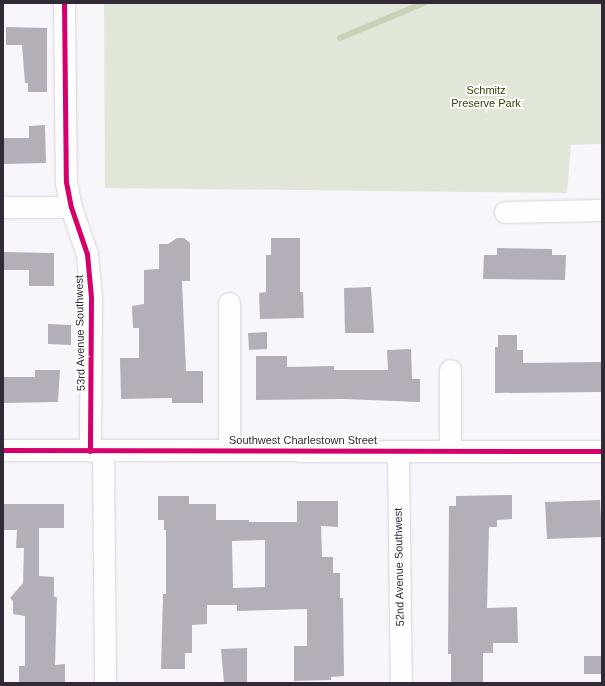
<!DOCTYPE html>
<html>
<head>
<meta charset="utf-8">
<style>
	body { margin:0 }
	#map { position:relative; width:605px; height:686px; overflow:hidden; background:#f9f6fb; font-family:Helvetica,sans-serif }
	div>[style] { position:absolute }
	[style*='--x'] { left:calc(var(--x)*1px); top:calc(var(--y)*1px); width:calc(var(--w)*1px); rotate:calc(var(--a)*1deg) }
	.green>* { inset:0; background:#e1e7d8 }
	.stream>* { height:6px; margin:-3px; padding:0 3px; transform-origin:3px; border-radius:3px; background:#c7d2b6 }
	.building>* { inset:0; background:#b4aeb8 }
	.roads { filter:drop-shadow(0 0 1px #d5d1d9) drop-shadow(0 0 1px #d5d1d9) }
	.minor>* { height:21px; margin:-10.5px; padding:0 10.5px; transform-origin:10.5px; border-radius:10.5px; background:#fefefe }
	.cycleway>* { height:5px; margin:-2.5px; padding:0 2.5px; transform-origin:2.5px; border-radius:2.5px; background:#d6006c }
	span { translate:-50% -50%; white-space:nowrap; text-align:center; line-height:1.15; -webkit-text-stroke:4px #fff; paint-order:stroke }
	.park-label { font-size:11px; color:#314600 }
	.street-label { font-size:11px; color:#312a36 }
	.frame { position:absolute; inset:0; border:4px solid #312a36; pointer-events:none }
</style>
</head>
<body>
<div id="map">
	<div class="green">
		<i style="clip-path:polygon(104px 3px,602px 3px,602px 144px,571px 145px,567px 193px,105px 188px)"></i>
	</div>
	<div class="stream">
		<i style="--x:340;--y:38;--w:91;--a:-22.6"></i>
	</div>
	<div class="building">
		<i style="clip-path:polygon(6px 27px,47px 28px,47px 92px,28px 92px,28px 83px,25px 83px,22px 45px,6px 45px)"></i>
		<i style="clip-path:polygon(45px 125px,46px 163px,3px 164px,3px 138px,29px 138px,29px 126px)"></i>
		<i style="clip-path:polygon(177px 238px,184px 238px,190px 243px,190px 281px,182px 281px,186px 371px,203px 371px,203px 403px,172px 403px,172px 398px,121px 399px,120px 358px,139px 358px,139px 328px,133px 328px,132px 306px,144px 304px,144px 270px,159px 269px,159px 244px,168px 244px)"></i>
		<i style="clip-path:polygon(271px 238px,300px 238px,300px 292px,303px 292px,304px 318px,260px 319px,259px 293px,266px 292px,266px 255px,271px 255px)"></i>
		<i style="clip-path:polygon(497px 248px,552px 249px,552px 255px,566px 255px,565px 280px,483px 279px,484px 255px,497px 255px)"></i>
		<i style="clip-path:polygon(3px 252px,54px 253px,54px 286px,29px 286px,29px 270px,3px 270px)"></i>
		<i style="clip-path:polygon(371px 287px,374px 333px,345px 333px,344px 288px)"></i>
		<i style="clip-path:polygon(48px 324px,71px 325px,71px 345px,48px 344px)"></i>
		<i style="clip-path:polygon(267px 332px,267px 349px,249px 350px,248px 333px)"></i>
		<i style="clip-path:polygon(498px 335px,517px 335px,517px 350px,523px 350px,523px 363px,602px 362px,602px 392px,495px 393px,495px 347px,498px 347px)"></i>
		<i style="clip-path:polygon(411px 349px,412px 379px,420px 379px,420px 402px,343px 399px,256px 400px,256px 356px,287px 356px,287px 367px,334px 366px,334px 370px,388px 370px,387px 350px)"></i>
		<i style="clip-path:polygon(35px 370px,60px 370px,58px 402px,3px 403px,3px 377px,35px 377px)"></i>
		<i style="clip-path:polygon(512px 495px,512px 519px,497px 520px,497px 527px,489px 527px,487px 608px,517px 607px,518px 643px,493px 643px,493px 653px,483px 653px,483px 683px,451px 683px,451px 654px,448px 654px,449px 506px,456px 506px,456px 496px)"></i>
		<i style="clip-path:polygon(evenodd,158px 496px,189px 496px,189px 504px,216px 504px,216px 520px,249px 520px,249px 522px,297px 522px,297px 501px,338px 501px,338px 527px,321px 526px,322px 557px,333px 557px,333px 573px,340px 573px,340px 598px,343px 598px,344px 676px,331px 677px,331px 680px,294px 681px,294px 646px,307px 646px,307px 609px,237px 611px,237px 605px,207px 605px,207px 624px,192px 625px,192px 653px,185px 653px,185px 669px,161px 669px,163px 594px,166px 594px,166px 530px,164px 530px,164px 520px,158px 520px,158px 496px,265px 540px,265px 587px,233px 588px,232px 541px,265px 540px)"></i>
		<i style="clip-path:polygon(600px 500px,602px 537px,547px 539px,545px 502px)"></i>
		<i style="clip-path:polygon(3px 504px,64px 504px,64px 528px,39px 528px,39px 576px,54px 577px,54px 597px,57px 597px,55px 665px,65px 664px,65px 683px,19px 683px,19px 666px,25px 666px,25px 616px,13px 614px,13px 601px,10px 598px,23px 583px,24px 548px,16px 548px,17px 530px,3px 530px)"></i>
		<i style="clip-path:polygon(247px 648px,247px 683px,224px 683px,221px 649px)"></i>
		<i style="clip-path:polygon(584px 656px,602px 656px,602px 674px,584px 674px)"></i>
	</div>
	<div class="roads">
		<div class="minor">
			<i style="--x:64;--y:3;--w:179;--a:89.4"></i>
			<i style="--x:66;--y:182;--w:25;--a:79"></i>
			<i style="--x:71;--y:207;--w:50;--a:71.2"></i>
			<i style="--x:87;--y:254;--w:43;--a:84.7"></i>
			<i style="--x:91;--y:297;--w:154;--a:90.4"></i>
			<i style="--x:3;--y:207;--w:68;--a:0"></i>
			<i style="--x:505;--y:212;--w:97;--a:-1.2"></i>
			<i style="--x:450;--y:370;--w:81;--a:90"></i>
			<i style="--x:3;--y:450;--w:599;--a:0.1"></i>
			<i style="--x:229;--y:450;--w:147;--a:-90"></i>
			<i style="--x:103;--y:451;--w:232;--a:89.5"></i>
			<i style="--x:398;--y:451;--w:232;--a:89.3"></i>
		</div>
	</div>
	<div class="cycleway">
		<i style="--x:64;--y:3;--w:179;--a:89.4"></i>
		<i style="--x:66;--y:182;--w:25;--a:79"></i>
		<i style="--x:71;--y:207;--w:50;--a:71.2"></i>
		<i style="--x:87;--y:254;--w:43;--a:84.7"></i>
		<i style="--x:91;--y:297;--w:154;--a:90.4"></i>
		<i style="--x:3;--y:450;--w:599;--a:0.1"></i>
	</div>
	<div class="park-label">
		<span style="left:486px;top:97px">Schmitz<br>Preserve Park</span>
	</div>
	<div class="street-label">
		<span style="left:80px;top:333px;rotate:-91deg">53rd Avenue Southwest</span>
		<span style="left:303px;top:440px">Southwest Charlestown Street</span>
		<span style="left:399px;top:567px;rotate:-91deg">52nd Avenue Southwest</span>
	</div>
	<div class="frame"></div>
</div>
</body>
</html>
